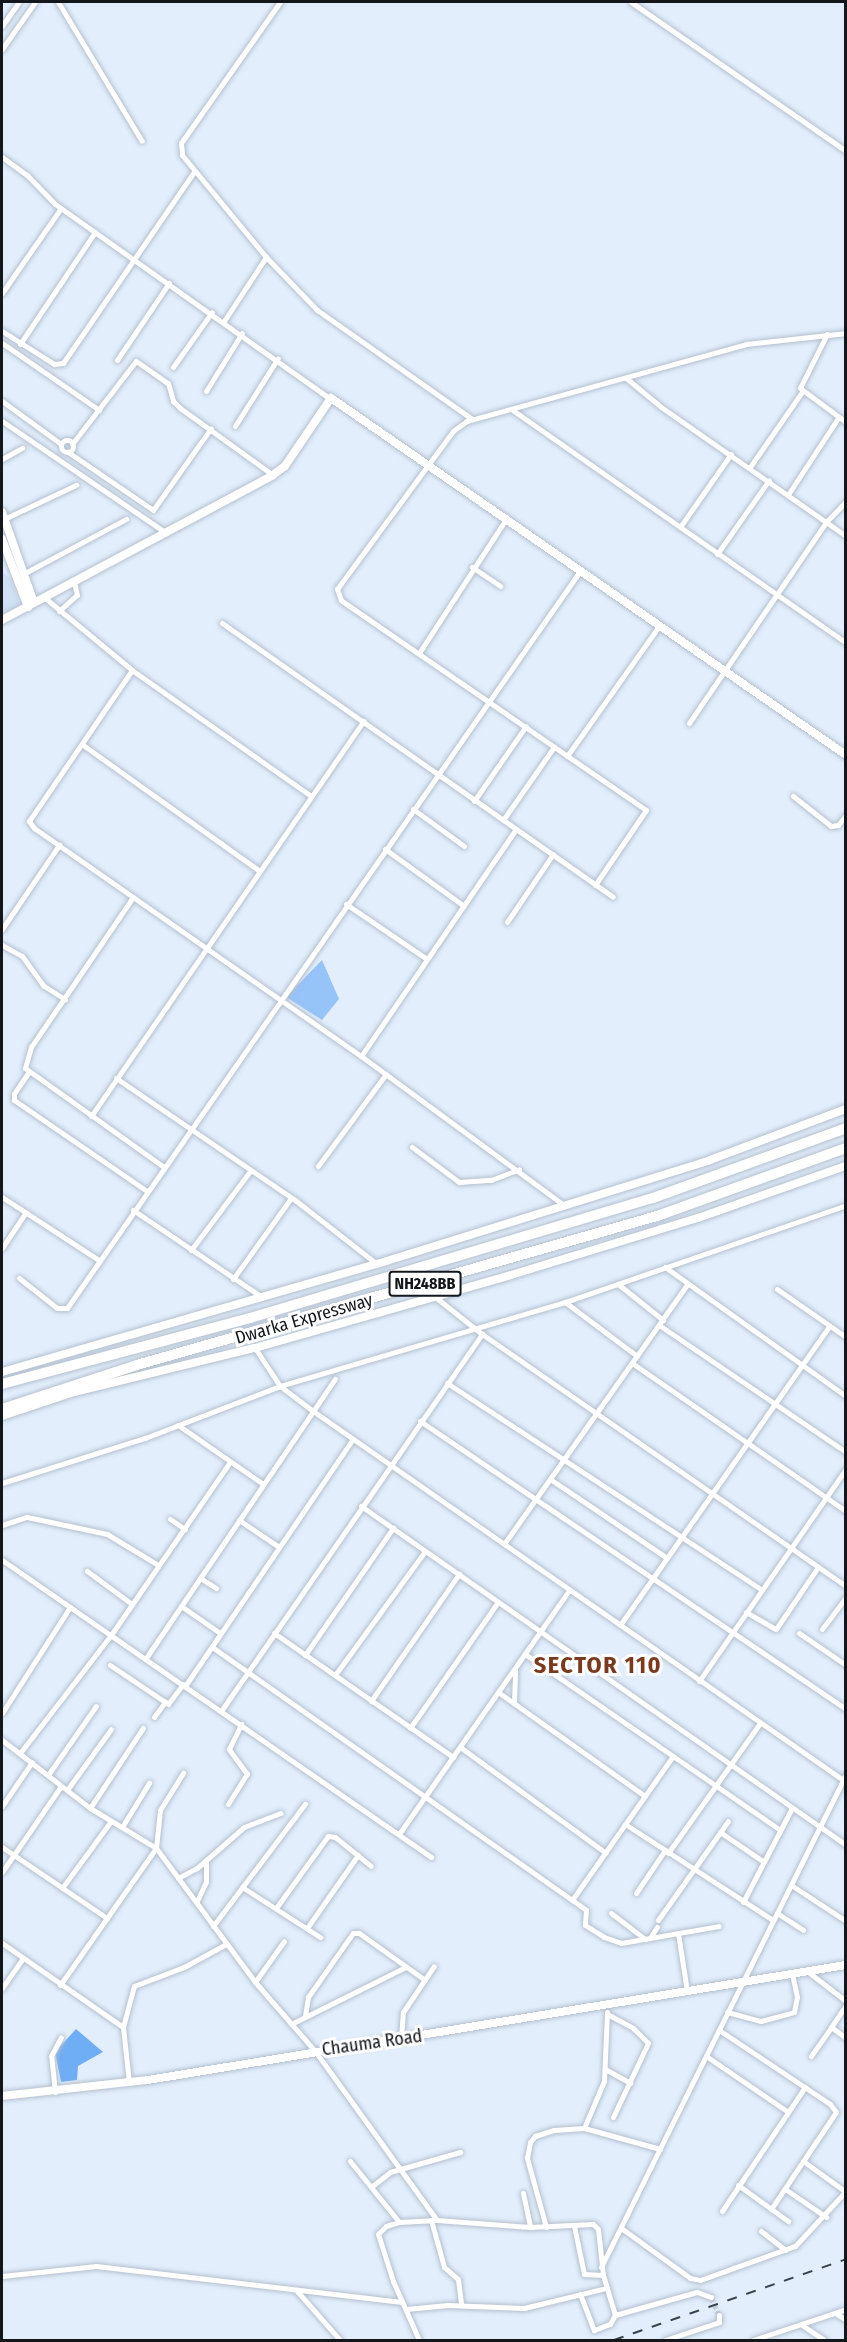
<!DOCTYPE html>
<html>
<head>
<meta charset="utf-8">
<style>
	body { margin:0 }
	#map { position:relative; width:847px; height:2342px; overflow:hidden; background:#e2eefc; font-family:"Fira Sans Condensed",sans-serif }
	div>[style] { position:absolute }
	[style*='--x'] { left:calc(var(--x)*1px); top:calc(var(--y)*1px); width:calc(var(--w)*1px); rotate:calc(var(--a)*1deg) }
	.built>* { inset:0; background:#d0e1f5 }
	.green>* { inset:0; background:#96c3f8 }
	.water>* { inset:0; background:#6fadf5 }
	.street-tunnel>* { height:5px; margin-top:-2.5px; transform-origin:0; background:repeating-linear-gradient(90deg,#c3ceda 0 5px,transparent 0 7.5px) }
	.roads { filter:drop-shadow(0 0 2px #b5c0ce) drop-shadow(0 0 2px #b5c0ce) }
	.street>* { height:5px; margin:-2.5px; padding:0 2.5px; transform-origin:2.5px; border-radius:2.5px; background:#fff }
	.street>.ring { margin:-2.5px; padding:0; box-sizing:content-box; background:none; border:5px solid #fff; border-radius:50% }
	.secondary>* { height:8px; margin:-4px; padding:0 4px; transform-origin:4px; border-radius:4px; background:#fff }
	.highway>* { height:10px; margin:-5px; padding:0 5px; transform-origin:5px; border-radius:5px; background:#fff }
	.rail>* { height:2px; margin-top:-1px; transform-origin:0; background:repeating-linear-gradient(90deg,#3a4047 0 10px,transparent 0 20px) }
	span { translate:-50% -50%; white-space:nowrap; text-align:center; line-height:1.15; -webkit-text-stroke:6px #fff; paint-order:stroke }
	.shield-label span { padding:2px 4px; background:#fff; border:2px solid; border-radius:4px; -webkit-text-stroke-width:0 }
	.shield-label { font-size:16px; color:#13171c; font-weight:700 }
	.street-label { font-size:18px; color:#13171c }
	.district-label { font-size:24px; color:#7b3a1d; font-weight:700; letter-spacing:1.5px }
	.frame { position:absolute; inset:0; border:3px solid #13171c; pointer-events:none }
</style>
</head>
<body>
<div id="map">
	<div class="built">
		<i style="clip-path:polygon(2px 572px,10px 578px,20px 605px,2px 614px)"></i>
	</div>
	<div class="green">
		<i style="clip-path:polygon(322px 960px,339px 999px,322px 1020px,286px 997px)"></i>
	</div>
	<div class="water">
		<i style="clip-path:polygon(76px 2029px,103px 2052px,78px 2066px,77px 2080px,61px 2082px,55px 2052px)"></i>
	</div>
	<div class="street-tunnel">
		<i style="--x:711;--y:2297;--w:20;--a:66"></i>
	</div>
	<div class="roads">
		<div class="street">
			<i style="--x:58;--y:2;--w:162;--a:58.9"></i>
			<i style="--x:280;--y:2;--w:172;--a:125.1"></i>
			<i style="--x:181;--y:143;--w:12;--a:85"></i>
			<i style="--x:182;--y:155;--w:132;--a:50.5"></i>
			<i style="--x:266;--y:257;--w:74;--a:46.1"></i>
			<i style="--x:317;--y:310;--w:189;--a:35.1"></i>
			<i style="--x:631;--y:2;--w:262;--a:34.7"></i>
			<i style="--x:2;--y:26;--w:29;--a:-55"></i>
			<i style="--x:2;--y:49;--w:57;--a:-54.9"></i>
			<i style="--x:2;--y:157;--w:31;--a:36"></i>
			<i style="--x:27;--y:175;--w:40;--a:46"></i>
			<i style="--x:55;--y:204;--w:336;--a:35.3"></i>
			<i style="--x:2;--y:293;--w:103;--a:-55.2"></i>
			<i style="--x:224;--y:321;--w:77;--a:-56.7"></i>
			<i style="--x:2;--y:331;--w:62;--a:32.4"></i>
			<i style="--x:54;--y:364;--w:9;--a:-6"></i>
			<i style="--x:63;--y:363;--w:232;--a:-55.6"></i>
			<i style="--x:827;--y:334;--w:60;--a:116.6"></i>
			<i style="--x:800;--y:388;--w:57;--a:36.5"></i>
			<i style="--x:2;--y:343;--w:118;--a:34.6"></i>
			<i style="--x:20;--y:344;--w:135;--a:-56.2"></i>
			<i style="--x:117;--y:360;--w:93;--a:-56"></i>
			<i style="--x:173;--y:367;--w:67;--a:-54.7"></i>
			<i style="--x:626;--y:378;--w:45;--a:39.6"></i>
			<i style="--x:661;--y:407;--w:226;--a:34.9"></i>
			<i style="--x:206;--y:391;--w:68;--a:-58.2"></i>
			<i style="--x:2;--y:401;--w:73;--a:36.1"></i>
			<i style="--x:511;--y:409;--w:409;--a:34.9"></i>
			<i style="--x:2;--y:421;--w:199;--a:34.3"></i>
			<i style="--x:235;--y:426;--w:80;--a:-57.7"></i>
			<i class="ring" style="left:61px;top:440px;width:7px;height:7px"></i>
			<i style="--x:72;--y:444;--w:105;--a:-52.4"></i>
			<i style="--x:136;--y:361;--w:39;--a:35"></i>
			<i style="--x:168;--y:383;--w:19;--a:74"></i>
			<i style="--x:173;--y:401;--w:10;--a:45"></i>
			<i style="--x:180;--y:408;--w:115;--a:35.8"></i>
			<i style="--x:68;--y:452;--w:103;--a:34.3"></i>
			<i style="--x:153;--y:510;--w:100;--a:-54.7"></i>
			<i style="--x:2;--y:459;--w:23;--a:-29"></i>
			<i style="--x:750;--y:467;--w:91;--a:-55.3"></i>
			<i style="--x:789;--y:493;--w:90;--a:-56.8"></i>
			<i style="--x:4;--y:519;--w:80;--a:-25.3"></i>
			<i style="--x:680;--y:527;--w:89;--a:-55.1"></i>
			<i style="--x:717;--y:554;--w:90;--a:-54.9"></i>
			<i style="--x:472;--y:567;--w:34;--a:34"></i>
			<i style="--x:23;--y:574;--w:117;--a:-28.1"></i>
			<i style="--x:45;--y:598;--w:113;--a:39.6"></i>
			<i style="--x:59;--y:611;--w:24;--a:-42"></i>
			<i style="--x:77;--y:595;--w:13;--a:-103"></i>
			<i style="--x:222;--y:623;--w:477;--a:35"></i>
			<i style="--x:419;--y:653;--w:160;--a:-57"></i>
			<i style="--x:689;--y:723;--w:243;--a:-55.7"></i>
			<i style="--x:826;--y:522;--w:29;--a:-46"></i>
			<i style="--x:83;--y:745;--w:215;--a:35.5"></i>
			<i style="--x:567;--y:756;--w:159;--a:-54.7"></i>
			<i style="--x:311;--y:796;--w:219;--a:-144.9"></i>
			<i style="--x:132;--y:670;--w:183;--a:124.3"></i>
			<i style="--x:29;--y:821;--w:9;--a:54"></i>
			<i style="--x:34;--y:828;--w:399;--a:34.9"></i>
			<i style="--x:793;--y:796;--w:48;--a:38.3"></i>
			<i style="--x:831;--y:826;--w:7;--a:-8"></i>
			<i style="--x:838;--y:825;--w:13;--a:-51"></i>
			<i style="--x:474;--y:801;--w:91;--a:-55.3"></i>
			<i style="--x:413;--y:809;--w:63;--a:36"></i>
			<i style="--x:503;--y:820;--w:89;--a:-55.1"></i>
			<i style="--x:516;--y:829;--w:275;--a:124.3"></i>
			<i style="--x:361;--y:1056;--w:252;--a:36.3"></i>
			<i style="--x:385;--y:849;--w:97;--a:35.8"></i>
			<i style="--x:595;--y:885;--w:91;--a:-55.8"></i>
			<i style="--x:646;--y:810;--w:370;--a:-145.5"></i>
			<i style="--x:341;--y:600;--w:12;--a:-110"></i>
			<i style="--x:337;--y:589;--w:196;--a:-53.7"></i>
			<i style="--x:453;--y:431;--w:17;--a:-36"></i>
			<i style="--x:467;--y:421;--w:289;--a:-15.4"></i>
			<i style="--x:746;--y:344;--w:101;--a:-6.3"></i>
			<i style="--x:133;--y:897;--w:181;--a:124.2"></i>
			<i style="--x:31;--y:1047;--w:22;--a:106"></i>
			<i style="--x:25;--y:1068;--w:171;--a:35.5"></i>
			<i style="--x:346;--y:904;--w:98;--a:34.2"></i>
			<i style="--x:507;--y:922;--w:82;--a:-55.9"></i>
			<i style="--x:2;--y:929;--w:102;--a:-55.8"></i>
			<i style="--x:2;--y:945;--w:23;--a:29"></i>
			<i style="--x:22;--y:956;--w:37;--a:54"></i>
			<i style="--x:44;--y:986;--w:25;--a:32"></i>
			<i style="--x:28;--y:1073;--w:25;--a:124"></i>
			<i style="--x:14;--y:1094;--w:6;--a:90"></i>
			<i style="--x:14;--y:1100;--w:161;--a:34.4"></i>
			<i style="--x:116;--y:1078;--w:217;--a:34.3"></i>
			<i style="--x:295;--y:1200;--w:104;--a:38"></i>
			<i style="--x:91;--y:1116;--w:480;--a:-55.4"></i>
			<i style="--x:412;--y:1147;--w:59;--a:36.7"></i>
			<i style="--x:459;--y:1182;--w:32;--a:-4"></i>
			<i style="--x:491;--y:1180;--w:30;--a:-21"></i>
			<i style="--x:318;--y:1166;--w:114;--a:-53.5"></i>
			<i style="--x:2;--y:1197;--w:117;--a:33.1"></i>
			<i style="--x:133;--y:1210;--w:156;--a:34"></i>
			<i style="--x:2;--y:1248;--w:43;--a:-56.3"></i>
			<i style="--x:191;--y:1250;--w:99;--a:-53.2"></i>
			<i style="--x:665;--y:1267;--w:222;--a:35.5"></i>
			<i style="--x:19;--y:1278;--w:48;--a:38.3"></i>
			<i style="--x:57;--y:1308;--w:10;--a:0"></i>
			<i style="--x:67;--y:1308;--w:898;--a:-55.16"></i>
			<i style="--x:233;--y:1279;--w:100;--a:-54.4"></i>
			<i style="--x:618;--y:1284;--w:58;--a:38.7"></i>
			<i style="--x:777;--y:1289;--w:84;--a:34.8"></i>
			<i style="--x:434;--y:1296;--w:61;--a:38.4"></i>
			<i style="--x:482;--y:1334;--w:443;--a:34.7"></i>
			<i style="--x:565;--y:1302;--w:90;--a:36.9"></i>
			<i style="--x:659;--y:1325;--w:226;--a:34.2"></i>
			<i style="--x:255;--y:1348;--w:45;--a:56.7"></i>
			<i style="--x:280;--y:1386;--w:41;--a:37.1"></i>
			<i style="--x:313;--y:1411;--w:649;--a:34.84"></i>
			<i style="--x:632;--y:1363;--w:260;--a:34.7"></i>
			<i style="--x:447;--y:1383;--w:377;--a:33.3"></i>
			<i style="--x:420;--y:1421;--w:514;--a:34.06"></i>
			<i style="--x:178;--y:1425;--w:103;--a:34.8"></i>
			<i style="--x:550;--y:1479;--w:141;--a:34"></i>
			<i style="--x:2;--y:1483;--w:150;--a:-17.5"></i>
			<i style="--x:145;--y:1438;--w:145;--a:-21.1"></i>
			<i style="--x:280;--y:1386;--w:297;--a:-16.4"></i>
			<i style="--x:565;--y:1302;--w:297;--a:-19"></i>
			<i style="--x:361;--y:1506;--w:592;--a:34.95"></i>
			<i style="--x:170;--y:1519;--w:18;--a:34"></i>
			<i style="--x:239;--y:1520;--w:48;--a:34"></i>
			<i style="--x:2;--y:1525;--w:26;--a:-18"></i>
			<i style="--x:27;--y:1517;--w:82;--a:12"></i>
			<i style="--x:107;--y:1534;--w:60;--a:31.3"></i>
			<i style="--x:504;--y:1544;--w:317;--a:-54.8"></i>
			<i style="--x:2;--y:1560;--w:522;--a:34.7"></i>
			<i style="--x:87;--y:1571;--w:56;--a:36.3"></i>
			<i style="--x:200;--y:1578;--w:19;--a:32"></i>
			<i style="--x:181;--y:1606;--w:47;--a:34.7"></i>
			<i style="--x:746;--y:1612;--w:34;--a:30"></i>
			<i style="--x:776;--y:1629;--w:75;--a:-55.9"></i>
			<i style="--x:620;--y:1625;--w:365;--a:-55"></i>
			<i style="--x:822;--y:1629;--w:40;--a:-53"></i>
			<i style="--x:274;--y:1633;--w:218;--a:34.7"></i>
			<i style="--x:799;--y:1633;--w:57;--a:34.2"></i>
			<i style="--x:212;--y:1647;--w:457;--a:35.1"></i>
			<i style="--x:586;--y:1910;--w:15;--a:94"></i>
			<i style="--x:585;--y:1925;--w:22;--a:32"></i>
			<i style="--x:604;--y:1937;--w:18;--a:19"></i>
			<i style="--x:621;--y:1943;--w:99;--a:-9.8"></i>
			<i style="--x:525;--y:1654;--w:310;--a:34.6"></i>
			<i style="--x:305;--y:1655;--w:155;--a:-55.3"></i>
			<i style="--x:146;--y:1658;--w:337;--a:-55.9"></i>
			<i style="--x:110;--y:1665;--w:70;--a:33.9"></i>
			<i style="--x:168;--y:1704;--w:25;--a:-53"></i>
			<i style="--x:335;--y:1675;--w:153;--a:-54"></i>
			<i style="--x:699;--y:1681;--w:258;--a:-55.3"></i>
			<i style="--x:185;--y:1686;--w:299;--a:-55.8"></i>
			<i style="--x:498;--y:1692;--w:180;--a:35.3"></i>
			<i style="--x:371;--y:1701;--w:155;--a:-55.3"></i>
			<i style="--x:514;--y:1703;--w:33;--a:-88"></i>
			<i style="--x:221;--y:1711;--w:459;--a:-55.3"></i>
			<i style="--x:2;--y:1713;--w:126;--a:-57.3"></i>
			<i style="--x:154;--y:1717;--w:19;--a:-54"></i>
			<i style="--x:410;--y:1728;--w:154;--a:-55.1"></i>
			<i style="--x:2;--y:1740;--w:111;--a:37.7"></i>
			<i style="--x:90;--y:1808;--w:77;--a:31.2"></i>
			<i style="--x:156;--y:1848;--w:167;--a:53.5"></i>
			<i style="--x:255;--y:1982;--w:91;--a:49"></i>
			<i style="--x:315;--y:2051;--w:208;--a:54.2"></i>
			<i style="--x:460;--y:1747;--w:180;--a:36"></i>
			<i style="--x:20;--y:1753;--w:149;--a:-52.4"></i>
			<i style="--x:111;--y:1635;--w:210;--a:-55.5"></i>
			<i style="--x:48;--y:1775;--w:84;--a:-55.2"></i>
			<i style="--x:67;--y:1790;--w:75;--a:-54.2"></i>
			<i style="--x:228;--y:1804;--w:36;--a:-58"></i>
			<i style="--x:247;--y:1774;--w:31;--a:-126"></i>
			<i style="--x:229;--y:1749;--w:28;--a:-64"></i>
			<i style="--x:2;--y:1806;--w:53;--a:-55.7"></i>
			<i style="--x:90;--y:1808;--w:96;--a:-56.5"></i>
			<i style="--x:625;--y:1824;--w:176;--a:33"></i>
			<i style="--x:122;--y:1827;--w:52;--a:-58.5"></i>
			<i style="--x:720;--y:1832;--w:53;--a:34.3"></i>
			<i style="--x:399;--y:1834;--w:297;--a:-55.1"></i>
			<i style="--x:2;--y:1847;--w:127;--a:34.1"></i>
			<i style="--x:668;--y:1853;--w:159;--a:-54.7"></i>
			<i style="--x:2;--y:1872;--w:104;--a:-55.5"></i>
			<i style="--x:178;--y:1878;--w:21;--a:-28"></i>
			<i style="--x:197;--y:1868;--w:62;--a:-41.1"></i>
			<i style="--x:244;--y:1827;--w:39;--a:-21"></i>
			<i style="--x:791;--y:1885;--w:66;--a:33.2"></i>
			<i style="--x:242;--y:1887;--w:93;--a:32.7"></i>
			<i style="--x:62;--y:1888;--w:83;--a:-53.8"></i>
			<i style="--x:636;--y:1893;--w:52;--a:-56"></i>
			<i style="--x:572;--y:1900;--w:176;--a:-55"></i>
			<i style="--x:197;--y:1901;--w:21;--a:-65"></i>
			<i style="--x:206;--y:1882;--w:21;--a:-90"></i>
			<i style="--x:743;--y:1902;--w:106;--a:-62.5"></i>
			<i style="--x:276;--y:1908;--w:89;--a:-54.2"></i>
			<i style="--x:328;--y:1836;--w:7;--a:8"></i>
			<i style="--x:335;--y:1837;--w:46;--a:38.9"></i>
			<i style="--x:611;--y:1913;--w:43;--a:37.4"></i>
			<i style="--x:777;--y:1913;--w:31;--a:33"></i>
			<i style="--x:658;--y:1920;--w:121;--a:-54.7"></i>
			<i style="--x:213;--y:1926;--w:153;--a:-53"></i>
			<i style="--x:307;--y:1928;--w:89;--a:-55.1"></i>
			<i style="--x:678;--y:1933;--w:59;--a:81.2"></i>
			<i style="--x:650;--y:1938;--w:13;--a:-58"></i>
			<i style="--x:2;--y:1943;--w:147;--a:34.8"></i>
			<i style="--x:807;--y:1971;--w:49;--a:37.6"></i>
			<i style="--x:255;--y:1982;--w:50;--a:-54.7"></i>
			<i style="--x:60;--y:1985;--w:167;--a:-55"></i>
			<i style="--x:156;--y:1848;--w:38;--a:-84"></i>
			<i style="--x:160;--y:1810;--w:44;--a:-58.1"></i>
			<i style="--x:2;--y:1988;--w:35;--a:-55"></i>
			<i style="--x:846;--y:2005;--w:27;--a:124"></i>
			<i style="--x:831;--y:2027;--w:19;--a:36"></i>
			<i style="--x:727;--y:2012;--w:35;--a:15"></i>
			<i style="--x:761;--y:2021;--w:34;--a:-15"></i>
			<i style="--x:794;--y:2012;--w:15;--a:-79"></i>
			<i style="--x:797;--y:1997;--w:24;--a:-102"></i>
			<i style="--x:607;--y:2014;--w:30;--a:28"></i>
			<i style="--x:633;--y:2028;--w:21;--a:45"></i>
			<i style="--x:648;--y:2043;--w:82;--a:115.3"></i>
			<i style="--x:305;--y:2016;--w:19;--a:-81"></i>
			<i style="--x:308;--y:1997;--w:78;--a:-54.9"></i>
			<i style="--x:353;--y:1933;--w:6;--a:0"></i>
			<i style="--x:359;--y:1933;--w:81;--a:35.5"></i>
			<i style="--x:291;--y:2024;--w:128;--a:-26.4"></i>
			<i style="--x:719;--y:2030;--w:133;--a:33.7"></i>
			<i style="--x:830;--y:2104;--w:10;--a:53"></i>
			<i style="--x:836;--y:2112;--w:117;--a:123.8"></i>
			<i style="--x:401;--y:2039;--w:27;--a:-86"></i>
			<i style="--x:403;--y:2012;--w:55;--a:-56"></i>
			<i style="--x:706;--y:2056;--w:99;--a:34.3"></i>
			<i style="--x:811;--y:2056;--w:35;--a:-55"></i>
			<i style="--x:605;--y:2069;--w:29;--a:29"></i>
			<i style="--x:129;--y:2083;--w:56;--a:-96.1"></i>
			<i style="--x:123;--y:2027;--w:42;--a:-75"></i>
			<i style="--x:134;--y:1986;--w:53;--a:-20.8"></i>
			<i style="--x:184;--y:1967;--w:48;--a:-28.7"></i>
			<i style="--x:55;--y:2092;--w:36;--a:-96"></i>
			<i style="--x:51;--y:2056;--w:21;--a:-62"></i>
			<i style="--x:584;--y:2128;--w:51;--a:-66.9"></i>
			<i style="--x:604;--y:2081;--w:69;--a:-87.5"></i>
			<i style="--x:350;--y:2161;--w:78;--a:51.2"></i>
			<i style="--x:803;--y:2161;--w:53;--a:35.8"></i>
			<i style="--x:738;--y:2185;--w:62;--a:35.8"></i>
			<i style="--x:371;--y:2187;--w:24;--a:-38"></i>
			<i style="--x:390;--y:2172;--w:73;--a:-15.9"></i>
			<i style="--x:785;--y:2189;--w:50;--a:34.3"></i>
			<i style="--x:523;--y:2193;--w:35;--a:78"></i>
			<i style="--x:722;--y:2211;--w:149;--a:-56.2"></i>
			<i style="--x:431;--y:2220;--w:49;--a:74.5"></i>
			<i style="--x:444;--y:2267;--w:18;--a:41"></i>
			<i style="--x:458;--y:2279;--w:26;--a:83"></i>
			<i style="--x:574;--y:2226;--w:49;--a:78.2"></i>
			<i style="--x:584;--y:2274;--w:19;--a:3"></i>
			<i style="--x:546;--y:2227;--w:72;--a:-105.4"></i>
			<i style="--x:527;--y:2158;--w:16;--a:-79"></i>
			<i style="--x:530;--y:2142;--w:8;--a:-50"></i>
			<i style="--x:535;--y:2136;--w:20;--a:-18"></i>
			<i style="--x:554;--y:2130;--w:30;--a:-4"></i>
			<i style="--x:584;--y:2128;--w:79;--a:15.4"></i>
			<i style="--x:621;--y:2228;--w:85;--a:35.9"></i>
			<i style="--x:690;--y:2278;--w:10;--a:11"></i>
			<i style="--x:700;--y:2280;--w:101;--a:-19.7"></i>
			<i style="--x:795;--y:2246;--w:75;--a:-47.2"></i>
			<i style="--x:761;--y:2231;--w:31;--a:38"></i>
			<i style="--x:601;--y:2267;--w:551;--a:-63.57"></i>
			<i style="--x:2;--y:2276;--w:95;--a:-6.1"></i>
			<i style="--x:96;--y:2266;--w:308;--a:6.7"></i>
			<i style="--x:297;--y:2291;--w:65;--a:48.7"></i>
			<i style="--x:580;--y:2294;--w:39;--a:69"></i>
			<i style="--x:594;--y:2330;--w:17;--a:-21"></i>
			<i style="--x:610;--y:2324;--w:10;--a:-61"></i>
			<i style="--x:406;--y:2309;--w:42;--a:-5.4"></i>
			<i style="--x:448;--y:2305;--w:76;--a:2.3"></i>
			<i style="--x:524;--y:2308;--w:84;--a:-13.7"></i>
			<i style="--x:835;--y:2313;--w:13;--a:32"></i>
			<i style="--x:802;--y:2325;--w:27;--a:34"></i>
			<i style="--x:419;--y:2340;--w:64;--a:-113.8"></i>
			<i style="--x:393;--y:2281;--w:49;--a:-107.7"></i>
			<i style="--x:378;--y:2234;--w:11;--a:-45"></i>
			<i style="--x:386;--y:2226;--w:14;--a:-17"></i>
			<i style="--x:399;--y:2222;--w:38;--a:-3"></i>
			<i style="--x:437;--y:2220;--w:93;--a:4.3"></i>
			<i style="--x:530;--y:2227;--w:63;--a:-2.7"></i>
			<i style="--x:593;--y:2224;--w:7;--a:45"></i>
			<i style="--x:598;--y:2229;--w:46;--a:83.8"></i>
			<i style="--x:603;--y:2275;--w:42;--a:73.3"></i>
			<i style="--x:615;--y:2315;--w:85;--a:-15.7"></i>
			<i style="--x:697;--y:2292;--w:15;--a:20"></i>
			<i style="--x:665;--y:2340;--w:57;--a:-18.4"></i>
			<i style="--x:719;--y:2322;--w:7;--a:-90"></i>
			<i style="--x:753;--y:2340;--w:98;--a:-18.4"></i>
		</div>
		<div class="secondary">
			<i style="--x:2;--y:512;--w:96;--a:70.6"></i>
			<i style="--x:2;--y:539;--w:73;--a:69.1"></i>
			<i style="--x:2;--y:620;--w:307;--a:-28.1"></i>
			<i style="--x:273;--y:475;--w:15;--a:-37"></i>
			<i style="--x:285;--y:466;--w:82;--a:-55.9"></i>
			<i style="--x:331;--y:398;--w:627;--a:34.73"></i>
			<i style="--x:2;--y:1372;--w:390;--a:-16.1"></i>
			<i style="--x:377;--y:1264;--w:349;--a:-17.3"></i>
			<i style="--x:710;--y:1160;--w:145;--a:-20.6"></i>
			<i style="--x:2;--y:1416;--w:76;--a:-18.4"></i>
			<i style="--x:74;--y:1392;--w:186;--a:-13.7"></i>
			<i style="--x:255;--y:1348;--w:266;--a:-15.9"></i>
			<i style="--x:511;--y:1275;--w:195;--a:-17"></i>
			<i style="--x:698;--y:1218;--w:157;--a:-19.4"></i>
			<i style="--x:2;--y:2096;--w:147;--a:-6.3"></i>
			<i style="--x:148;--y:2080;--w:707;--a:-9.36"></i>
		</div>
		<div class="highway">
			<i style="--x:2;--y:1384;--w:257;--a:-14.9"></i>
			<i style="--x:250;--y:1318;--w:420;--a:-16.6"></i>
			<i style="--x:653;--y:1198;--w:205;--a:-19.9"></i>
			<i style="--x:2;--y:1409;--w:142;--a:-18.1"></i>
			<i style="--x:137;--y:1365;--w:541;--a:-15.99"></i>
			<i style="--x:657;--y:1216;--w:201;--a:-19.8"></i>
		</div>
	</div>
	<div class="rail">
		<i style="--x:614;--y:2340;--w:246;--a:-19.2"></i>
	</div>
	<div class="shield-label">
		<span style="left:425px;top:1284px">NH248BB</span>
	</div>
	<div class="street-label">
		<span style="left:304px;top:1319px;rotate:-16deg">Dwarka Expressway</span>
		<span style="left:372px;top:2043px;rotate:-8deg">Chauma Road</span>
	</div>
	<div class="district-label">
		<span style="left:598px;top:1666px">SECTOR 110</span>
	</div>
	<div class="frame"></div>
</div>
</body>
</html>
